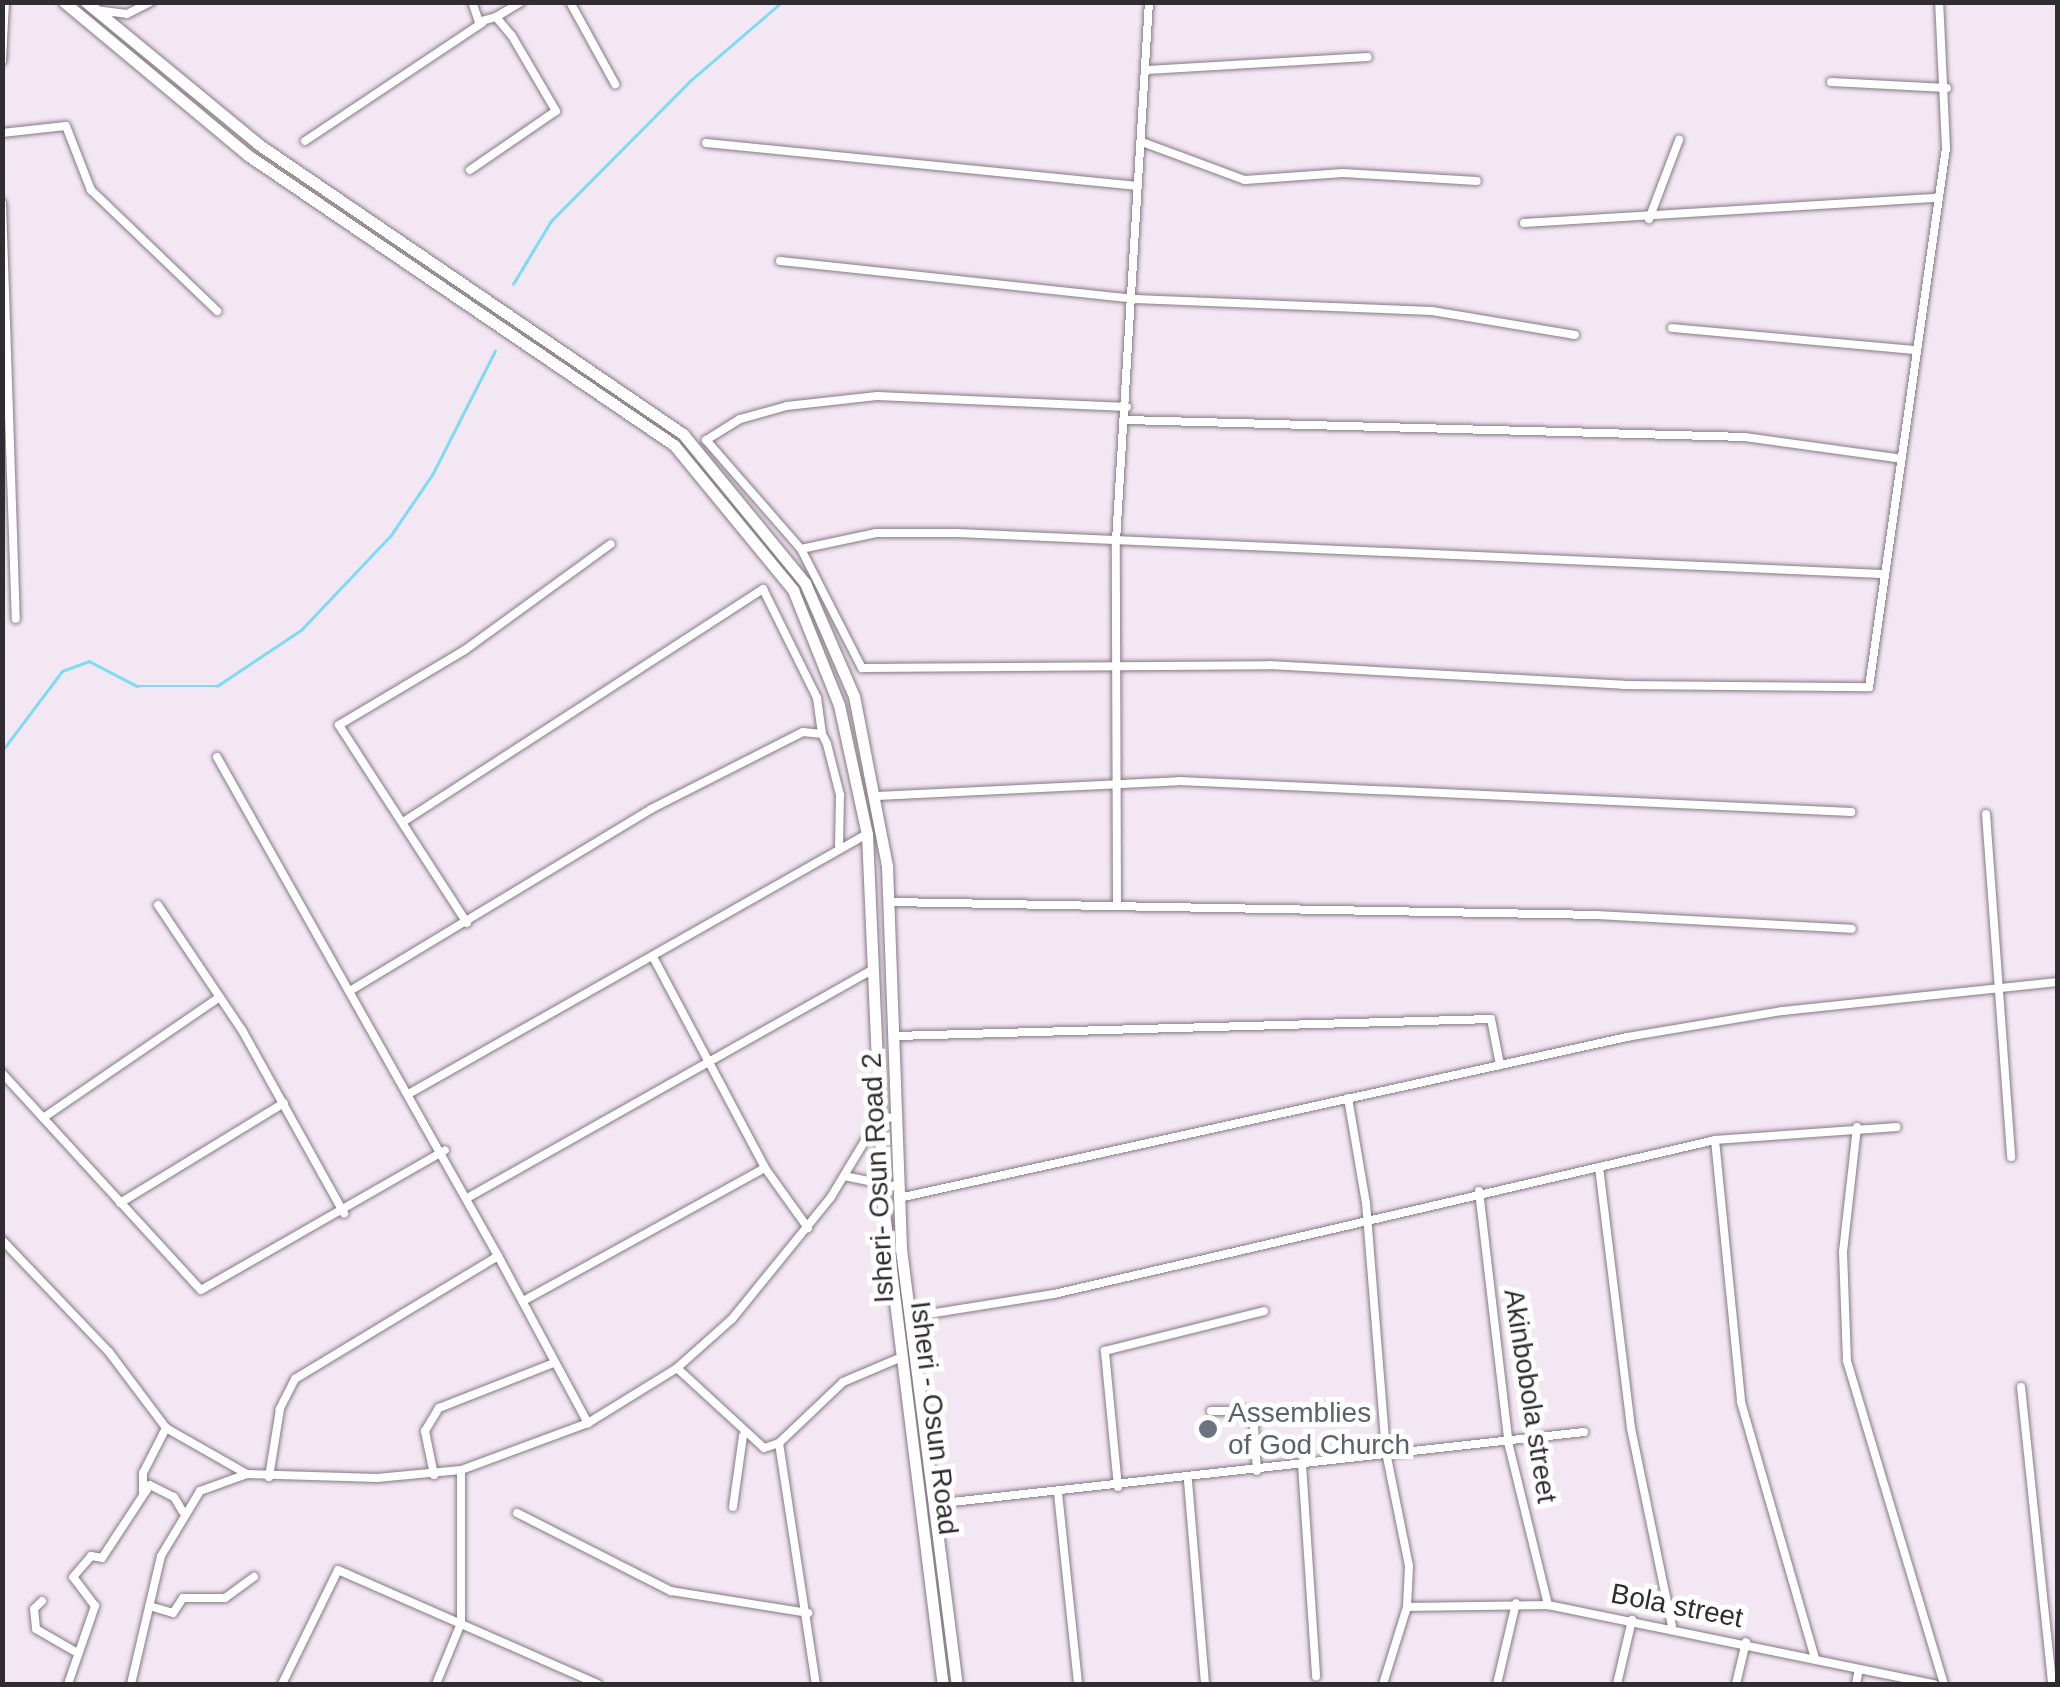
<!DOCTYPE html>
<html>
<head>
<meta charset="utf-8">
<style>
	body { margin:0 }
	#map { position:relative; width:2060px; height:1687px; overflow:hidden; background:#f4e7f4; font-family:Helvetica,sans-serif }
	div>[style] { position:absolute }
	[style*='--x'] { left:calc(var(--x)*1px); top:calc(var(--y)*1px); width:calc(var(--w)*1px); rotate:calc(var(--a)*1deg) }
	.stream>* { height:2.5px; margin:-1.25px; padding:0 1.25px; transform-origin:1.25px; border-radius:1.25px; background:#7cdbf6 }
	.roads { filter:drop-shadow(0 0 2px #857985) drop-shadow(0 0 2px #857985) }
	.street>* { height:8px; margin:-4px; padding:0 4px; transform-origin:4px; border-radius:4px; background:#fff }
	.secondary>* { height:11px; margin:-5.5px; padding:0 5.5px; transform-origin:5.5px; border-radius:5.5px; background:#fff }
	.dots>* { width:28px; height:28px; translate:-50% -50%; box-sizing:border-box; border:5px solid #fff; border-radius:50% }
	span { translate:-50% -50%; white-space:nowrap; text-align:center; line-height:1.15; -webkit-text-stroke:10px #fff; paint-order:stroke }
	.street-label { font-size:28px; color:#312c31 }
	.worship-label { font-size:28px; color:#5b616d }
	.left { translate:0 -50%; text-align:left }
	.frame { position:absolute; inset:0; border:5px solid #312c31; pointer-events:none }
</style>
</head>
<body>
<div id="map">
	<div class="stream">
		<i style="--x:513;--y:284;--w:74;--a:-58.9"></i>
		<i style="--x:551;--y:221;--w:197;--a:-45.2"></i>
		<i style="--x:690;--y:81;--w:121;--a:-40.7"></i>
		<i style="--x:2;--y:751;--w:100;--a:-53.1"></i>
		<i style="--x:62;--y:671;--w:29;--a:-20"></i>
		<i style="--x:89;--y:661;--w:54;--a:27.5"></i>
		<i style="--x:137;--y:686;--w:80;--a:0"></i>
		<i style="--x:217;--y:686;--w:101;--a:-33.7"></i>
		<i style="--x:301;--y:630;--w:131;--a:-46.5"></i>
		<i style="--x:391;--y:535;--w:73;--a:-55.7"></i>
		<i style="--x:432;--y:475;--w:139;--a:-63.1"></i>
	</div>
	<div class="roads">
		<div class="street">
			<i style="--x:570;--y:2;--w:94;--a:61.2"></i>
			<i style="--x:95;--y:10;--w:32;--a:7"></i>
			<i style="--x:127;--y:14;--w:27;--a:-27"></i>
			<i style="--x:496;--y:17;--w:29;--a:-31"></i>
			<i style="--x:2;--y:61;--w:59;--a:-87.1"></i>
			<i style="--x:1147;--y:70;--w:221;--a:-3.4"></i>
			<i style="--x:1831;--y:82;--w:116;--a:3"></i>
			<i style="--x:2;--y:133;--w:64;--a:-6.2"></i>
			<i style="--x:66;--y:126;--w:69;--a:68.7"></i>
			<i style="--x:91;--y:190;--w:175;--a:43.8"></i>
			<i style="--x:305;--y:141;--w:213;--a:-33.7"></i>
			<i style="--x:1142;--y:142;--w:110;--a:20.3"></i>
			<i style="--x:1245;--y:180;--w:98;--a:-4.1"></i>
			<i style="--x:1343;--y:173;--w:134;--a:3.4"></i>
			<i style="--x:706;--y:143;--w:434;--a:5.7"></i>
			<i style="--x:470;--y:170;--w:104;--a:-34.5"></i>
			<i style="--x:556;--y:111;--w:87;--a:-120.4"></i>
			<i style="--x:512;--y:36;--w:25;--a:-130"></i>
			<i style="--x:496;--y:17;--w:18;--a:164"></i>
			<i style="--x:479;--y:22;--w:21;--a:-109"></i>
			<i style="--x:2;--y:203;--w:416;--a:88.1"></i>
			<i style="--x:1649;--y:219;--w:85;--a:-69.2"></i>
			<i style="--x:1524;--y:223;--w:414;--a:-3.5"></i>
			<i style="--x:780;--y:261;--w:357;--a:6.1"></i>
			<i style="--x:1135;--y:299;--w:297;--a:2.3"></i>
			<i style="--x:1432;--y:311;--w:145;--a:9.5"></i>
			<i style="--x:1672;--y:328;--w:242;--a:5.2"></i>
			<i style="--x:1127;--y:407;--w:250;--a:-177.5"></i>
			<i style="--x:877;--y:396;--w:91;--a:173.7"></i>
			<i style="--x:787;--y:406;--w:49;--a:164.5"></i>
			<i style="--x:740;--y:419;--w:40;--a:148"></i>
			<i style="--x:706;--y:440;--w:145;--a:48.9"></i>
			<i style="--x:801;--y:549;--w:134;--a:62.9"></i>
			<i style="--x:862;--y:668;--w:407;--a:-0.4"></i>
			<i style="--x:1269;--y:665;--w:355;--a:3.2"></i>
			<i style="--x:1623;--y:685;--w:246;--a:0.5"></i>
			<i style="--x:1869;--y:687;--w:544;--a:-81.87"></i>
			<i style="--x:1946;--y:148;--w:146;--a:-92.7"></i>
			<i style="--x:1126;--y:420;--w:619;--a:1.57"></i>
			<i style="--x:1745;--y:437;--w:152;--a:7.9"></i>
			<i style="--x:801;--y:549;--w:77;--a:-12"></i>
			<i style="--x:876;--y:533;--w:81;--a:0"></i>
			<i style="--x:957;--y:533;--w:925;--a:2.54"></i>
			<i style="--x:217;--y:757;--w:573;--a:60.61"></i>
			<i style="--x:498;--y:1256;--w:237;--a:148.8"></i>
			<i style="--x:295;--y:1379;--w:34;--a:117"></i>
			<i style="--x:280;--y:1409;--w:69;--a:99.2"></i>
			<i style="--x:877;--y:796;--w:302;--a:-2.8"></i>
			<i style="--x:1179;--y:781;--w:673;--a:2.64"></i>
			<i style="--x:1986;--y:814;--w:344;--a:85.8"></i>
			<i style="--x:403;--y:822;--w:429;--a:-32.9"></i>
			<i style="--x:763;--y:589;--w:122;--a:63.6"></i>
			<i style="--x:817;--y:698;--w:36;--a:82"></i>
			<i style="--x:890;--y:902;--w:706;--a:1.05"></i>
			<i style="--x:1596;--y:915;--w:256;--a:3.1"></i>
			<i style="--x:1117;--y:903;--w:362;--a:-90.2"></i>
			<i style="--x:1116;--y:541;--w:540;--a:-86.5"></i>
			<i style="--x:158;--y:905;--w:151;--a:56.1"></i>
			<i style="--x:242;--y:1030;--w:210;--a:60.9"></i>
			<i style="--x:467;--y:923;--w:236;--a:-122.9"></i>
			<i style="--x:339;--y:725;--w:147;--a:-30.8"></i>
			<i style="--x:465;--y:650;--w:180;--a:-36"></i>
			<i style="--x:653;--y:957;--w:239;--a:62"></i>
			<i style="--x:765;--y:1168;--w:74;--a:54.4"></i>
			<i style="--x:353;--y:989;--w:348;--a:-31.1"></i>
			<i style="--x:651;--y:809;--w:170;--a:-26.9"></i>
			<i style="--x:803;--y:732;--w:19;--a:6"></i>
			<i style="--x:822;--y:734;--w:11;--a:63"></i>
			<i style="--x:827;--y:744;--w:53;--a:75.7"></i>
			<i style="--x:840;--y:795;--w:50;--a:91.1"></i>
			<i style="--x:895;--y:1036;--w:596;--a:-1.63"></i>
			<i style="--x:1491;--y:1019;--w:47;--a:78.9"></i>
			<i style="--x:2;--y:1073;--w:294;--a:47.5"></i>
			<i style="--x:201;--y:1290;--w:281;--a:-29.8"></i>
			<i style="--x:412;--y:1092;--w:523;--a:-29.55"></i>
			<i style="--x:1348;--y:1098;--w:107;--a:80.3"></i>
			<i style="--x:1366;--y:1203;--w:250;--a:85.4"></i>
			<i style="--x:1386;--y:1452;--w:116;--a:78.6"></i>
			<i style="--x:1409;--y:1566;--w:41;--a:92.8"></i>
			<i style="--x:1407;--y:1607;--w:81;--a:107.3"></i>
			<i style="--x:43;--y:1118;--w:214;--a:-34.4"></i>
			<i style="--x:1857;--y:1127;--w:126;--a:96.4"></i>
			<i style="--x:1843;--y:1252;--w:109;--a:87.9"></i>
			<i style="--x:1847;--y:1361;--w:337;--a:73.3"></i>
			<i style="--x:1715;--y:1140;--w:263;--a:84.3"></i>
			<i style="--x:1741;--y:1402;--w:266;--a:73.9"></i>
			<i style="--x:1599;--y:1167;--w:263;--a:83"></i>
			<i style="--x:1631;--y:1428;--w:202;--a:78.3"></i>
			<i style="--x:844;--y:1176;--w:55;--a:11.5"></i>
			<i style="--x:1479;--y:1191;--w:257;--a:83.3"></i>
			<i style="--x:1509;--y:1446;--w:164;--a:76.2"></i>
			<i style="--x:469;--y:1197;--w:465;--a:-29.4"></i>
			<i style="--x:899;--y:1198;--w:746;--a:-12.47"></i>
			<i style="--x:1627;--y:1037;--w:157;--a:-9.5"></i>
			<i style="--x:1782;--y:1011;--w:278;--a:-6"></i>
			<i style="--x:120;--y:1203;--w:192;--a:-31.4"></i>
			<i style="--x:2;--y:1240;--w:155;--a:46.3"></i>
			<i style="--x:109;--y:1352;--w:95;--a:53.1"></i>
			<i style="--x:166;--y:1428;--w:93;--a:29.6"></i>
			<i style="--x:498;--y:1256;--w:190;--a:61.7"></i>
			<i style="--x:523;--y:1301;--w:276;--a:-28.8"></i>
			<i style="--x:910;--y:1317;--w:146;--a:-9.1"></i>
			<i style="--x:1054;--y:1294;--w:679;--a:-13.11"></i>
			<i style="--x:1715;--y:1140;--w:182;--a:-4.1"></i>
			<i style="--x:677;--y:1368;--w:118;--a:42.6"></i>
			<i style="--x:764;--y:1448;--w:16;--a:-18"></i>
			<i style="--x:779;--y:1443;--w:88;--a:-43.6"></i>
			<i style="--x:843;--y:1382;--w:64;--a:-23"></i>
			<i style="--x:2021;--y:1387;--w:299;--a:84"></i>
			<i style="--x:1211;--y:1411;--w:42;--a:0"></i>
			<i style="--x:1253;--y:1411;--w:60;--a:86.2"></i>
			<i style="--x:779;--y:1443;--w:244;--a:81.3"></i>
			<i style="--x:1302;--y:1464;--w:213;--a:86.2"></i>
			<i style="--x:434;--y:1475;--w:45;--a:-101.6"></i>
			<i style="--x:425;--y:1431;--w:27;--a:-59"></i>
			<i style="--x:439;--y:1408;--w:123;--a:-21.4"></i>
			<i style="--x:1188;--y:1481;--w:204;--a:85.2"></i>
			<i style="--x:1118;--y:1487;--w:137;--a:-95.5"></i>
			<i style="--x:1105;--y:1351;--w:164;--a:-14.1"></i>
			<i style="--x:143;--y:1492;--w:19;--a:-90"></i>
			<i style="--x:143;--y:1473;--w:51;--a:-62.9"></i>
			<i style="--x:1058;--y:1493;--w:192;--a:84"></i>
			<i style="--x:934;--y:1504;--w:654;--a:-6.32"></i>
			<i style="--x:733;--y:1507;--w:72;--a:-82"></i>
			<i style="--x:517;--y:1513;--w:173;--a:26.9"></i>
			<i style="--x:671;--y:1591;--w:139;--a:9.1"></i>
			<i style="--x:42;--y:1601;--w:11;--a:135"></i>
			<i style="--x:34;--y:1609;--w:20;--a:84"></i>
			<i style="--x:36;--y:1629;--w:44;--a:30.1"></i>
			<i style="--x:149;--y:1606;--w:25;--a:16"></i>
			<i style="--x:173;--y:1613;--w:18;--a:-56"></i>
			<i style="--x:183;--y:1598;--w:42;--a:0"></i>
			<i style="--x:225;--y:1598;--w:36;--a:-36"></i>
			<i style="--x:1407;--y:1607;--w:141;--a:-0.8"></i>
			<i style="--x:1548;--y:1605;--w:394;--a:11.6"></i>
			<i style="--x:68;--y:1684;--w:83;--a:-70.9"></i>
			<i style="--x:95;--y:1606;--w:36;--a:-127"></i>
			<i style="--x:73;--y:1577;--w:28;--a:-49"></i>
			<i style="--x:91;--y:1556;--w:11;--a:10"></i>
			<i style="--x:102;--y:1558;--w:87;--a:-56.7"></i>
			<i style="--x:150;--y:1485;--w:27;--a:27"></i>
			<i style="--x:174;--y:1497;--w:17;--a:59"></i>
			<i style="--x:131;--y:1684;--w:131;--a:-76.8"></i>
			<i style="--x:161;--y:1556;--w:76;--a:-59"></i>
			<i style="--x:200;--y:1491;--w:50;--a:-19.9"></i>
			<i style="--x:247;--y:1474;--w:130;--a:1.8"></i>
			<i style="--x:377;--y:1478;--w:84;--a:-5.4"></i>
			<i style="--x:461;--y:1470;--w:135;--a:-20.3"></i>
			<i style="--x:588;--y:1423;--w:105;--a:-31.7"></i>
			<i style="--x:677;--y:1368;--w:74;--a:-41.7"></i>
			<i style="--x:732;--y:1319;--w:157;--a:-50.9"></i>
			<i style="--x:831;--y:1197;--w:91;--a:-58.9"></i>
			<i style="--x:878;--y:1119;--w:17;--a:-7"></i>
			<i style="--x:282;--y:1684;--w:127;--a:-63.8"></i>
			<i style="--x:338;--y:1570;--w:284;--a:23.7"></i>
			<i style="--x:436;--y:1684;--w:66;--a:-67.7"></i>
			<i style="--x:461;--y:1623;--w:153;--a:-90"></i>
			<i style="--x:1497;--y:1684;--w:83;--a:-76.8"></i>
			<i style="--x:1617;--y:1684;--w:66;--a:-76.8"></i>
			<i style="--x:1736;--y:1684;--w:43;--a:-76.6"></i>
			<i style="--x:1856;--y:1684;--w:15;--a:-79"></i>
		</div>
		<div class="secondary">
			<i style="--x:64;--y:2;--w:241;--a:39.8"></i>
			<i style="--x:249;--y:156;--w:514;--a:34.22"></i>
			<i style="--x:674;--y:445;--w:188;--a:50.6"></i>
			<i style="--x:793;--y:590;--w:124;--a:68.2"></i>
			<i style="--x:839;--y:705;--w:132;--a:77.8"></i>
			<i style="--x:867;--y:834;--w:371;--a:87.5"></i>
			<i style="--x:883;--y:1205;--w:483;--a:82.9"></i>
			<i style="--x:86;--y:2;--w:223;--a:39.5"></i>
			<i style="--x:258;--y:144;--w:515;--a:34.31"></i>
			<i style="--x:683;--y:434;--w:193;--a:50.7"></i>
			<i style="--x:805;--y:583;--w:123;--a:66.6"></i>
			<i style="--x:854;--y:696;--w:173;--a:79"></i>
			<i style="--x:887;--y:866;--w:383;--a:87.9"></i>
			<i style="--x:901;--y:1249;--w:439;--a:82.7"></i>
		</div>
	</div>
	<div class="dots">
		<i style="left:1208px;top:1429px;background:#6b7280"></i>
	</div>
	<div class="street-label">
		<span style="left:878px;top:1178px;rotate:-93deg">Isheri- Osun Road 2</span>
		<span style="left:1530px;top:1396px;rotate:81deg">Akinbobola street</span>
		<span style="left:934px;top:1418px;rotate:83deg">Isheri - Osun Road</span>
		<span style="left:1677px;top:1606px;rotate:11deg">Bola street</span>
	</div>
	<div class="worship-label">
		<span class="left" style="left:1228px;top:1429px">Assemblies<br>of God Church</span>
	</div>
	<div class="frame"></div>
</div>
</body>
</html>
